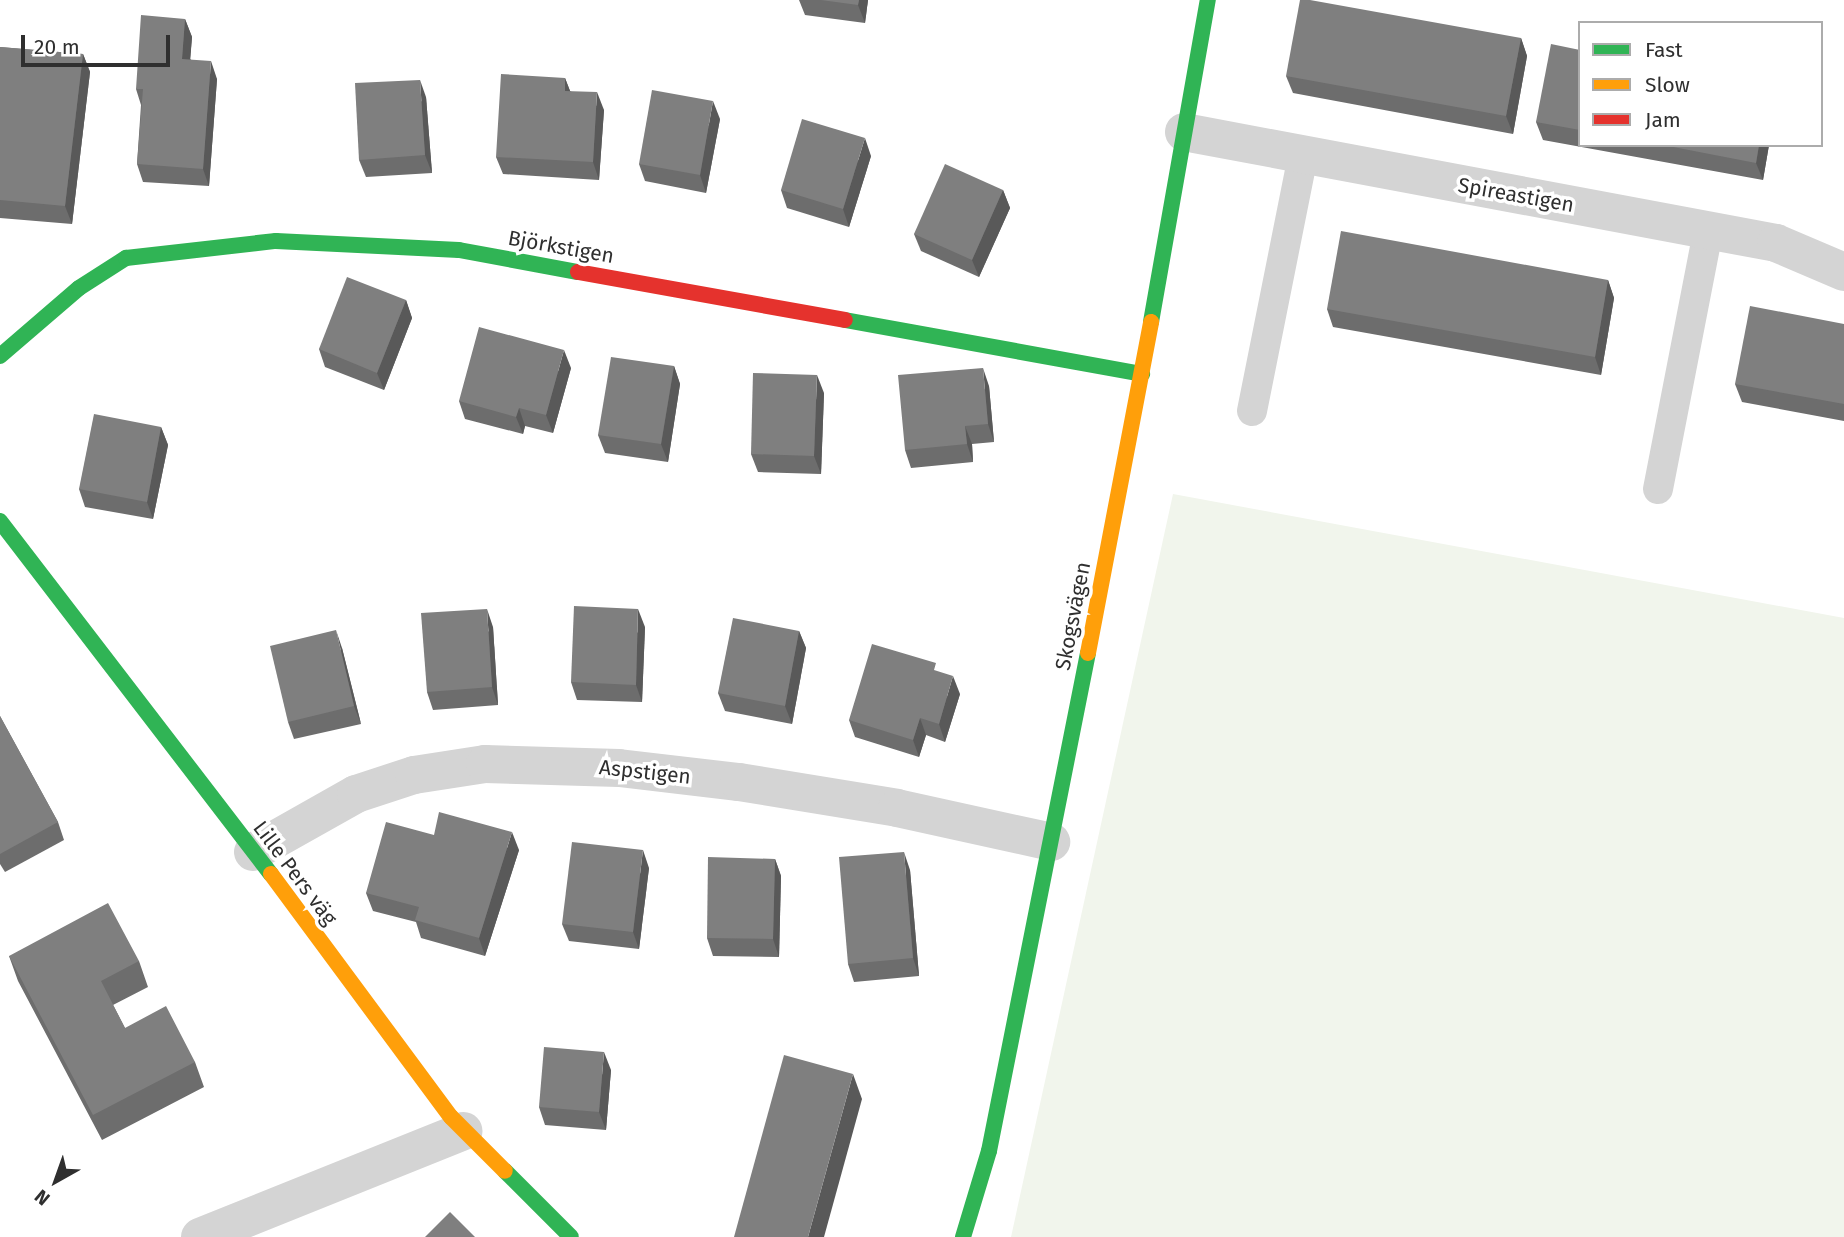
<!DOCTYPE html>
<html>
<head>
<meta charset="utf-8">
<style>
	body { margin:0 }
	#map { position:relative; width:1844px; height:1237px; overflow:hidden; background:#fff; font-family:"Fira Sans",sans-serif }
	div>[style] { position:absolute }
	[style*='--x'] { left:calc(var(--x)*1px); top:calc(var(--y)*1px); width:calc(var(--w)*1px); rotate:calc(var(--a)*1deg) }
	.green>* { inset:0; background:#f1f5ec }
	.lane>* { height:30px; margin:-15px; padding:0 15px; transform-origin:15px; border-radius:15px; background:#d4d4d4 }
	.street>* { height:38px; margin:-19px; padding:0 19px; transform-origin:19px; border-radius:19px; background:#d4d4d4 }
	.fast>* { height:16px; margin:-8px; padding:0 8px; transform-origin:8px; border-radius:8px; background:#30b455 }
	.slow>* { height:16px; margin:-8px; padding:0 8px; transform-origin:8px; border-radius:8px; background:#ff9f0a }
	.jam>* { height:16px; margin:-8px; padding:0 8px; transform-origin:8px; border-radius:8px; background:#e5322d }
	.wall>* { inset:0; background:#6d6d6d }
	.shaded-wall>* { inset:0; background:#595959 }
	.building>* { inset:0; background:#7f7f7f }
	span { translate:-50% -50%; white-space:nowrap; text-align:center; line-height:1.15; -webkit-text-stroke:7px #fff; paint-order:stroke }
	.street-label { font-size:21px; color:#2f2f2f }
	.legend { position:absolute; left:1578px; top:21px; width:245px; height:126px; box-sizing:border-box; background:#fff; border:2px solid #acacac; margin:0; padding:9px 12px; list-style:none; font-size:21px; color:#2f2f2f }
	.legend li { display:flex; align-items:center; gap:14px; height:35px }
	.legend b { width:35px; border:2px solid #acacac }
	.north { position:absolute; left:21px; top:1146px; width:70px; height:70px; -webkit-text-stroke:5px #fff; paint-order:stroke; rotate:220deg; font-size:19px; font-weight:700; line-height:28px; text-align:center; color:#2f2f2f }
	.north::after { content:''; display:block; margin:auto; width:24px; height:32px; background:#2f2f2f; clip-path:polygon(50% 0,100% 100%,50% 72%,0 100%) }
	.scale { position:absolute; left:21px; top:35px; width:149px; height:32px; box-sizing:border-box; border:4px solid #2f2f2f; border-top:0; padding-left:9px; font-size:21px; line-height:24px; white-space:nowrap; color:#2f2f2f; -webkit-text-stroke:5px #fff; paint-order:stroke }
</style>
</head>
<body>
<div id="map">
	<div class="green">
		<i style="clip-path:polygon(1173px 494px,1844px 618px,1844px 1237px,1011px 1237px)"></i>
	</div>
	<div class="lane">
		<i style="--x:1252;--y:411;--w:260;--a:-78.7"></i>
		<i style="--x:1658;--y:489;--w:263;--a:-79"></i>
	</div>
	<div class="street">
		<i style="--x:1184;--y:132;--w:602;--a:10.62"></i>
		<i style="--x:1776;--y:243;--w:74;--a:23.1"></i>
		<i style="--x:253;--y:852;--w:118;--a:-29.4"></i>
		<i style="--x:356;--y:794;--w:61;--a:-18.1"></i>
		<i style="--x:414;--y:775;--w:72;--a:-8.8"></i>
		<i style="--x:485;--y:764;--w:134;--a:1.7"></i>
		<i style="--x:619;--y:768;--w:121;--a:6.7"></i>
		<i style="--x:739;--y:782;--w:160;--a:9.3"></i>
		<i style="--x:897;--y:808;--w:158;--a:12.4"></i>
		<i style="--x:200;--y:1237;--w:284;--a:-21.9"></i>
	</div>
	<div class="fast">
		<i style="--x:845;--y:320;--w:302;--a:10.3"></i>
		<i style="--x:1151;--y:322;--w:327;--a:-80"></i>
		<i style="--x:0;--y:356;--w:104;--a:-40.7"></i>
		<i style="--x:79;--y:288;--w:56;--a:-32.6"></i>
		<i style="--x:126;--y:258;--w:151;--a:-6.5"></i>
		<i style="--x:276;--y:241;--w:183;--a:2.8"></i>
		<i style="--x:459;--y:250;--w:121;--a:10.5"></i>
		<i style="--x:0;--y:521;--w:445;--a:52.5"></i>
		<i style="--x:505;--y:1171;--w:93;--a:45"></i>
		<i style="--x:963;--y:1237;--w:90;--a:-73.2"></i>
		<i style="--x:989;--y:1151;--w:508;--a:-78.76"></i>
	</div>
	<div class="slow">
		<i style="--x:1088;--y:653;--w:337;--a:-79.2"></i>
		<i style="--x:271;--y:874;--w:302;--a:53.5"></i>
		<i style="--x:451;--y:1117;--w:76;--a:45"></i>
	</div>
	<div class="jam">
		<i style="--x:578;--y:272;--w:271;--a:10.2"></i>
	</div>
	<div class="wall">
		<i style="clip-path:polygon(799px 0,868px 0,865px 23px,805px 15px)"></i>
		<i style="clip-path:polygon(185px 19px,192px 37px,190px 59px,217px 79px,209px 186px,143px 182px,137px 164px,141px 105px,136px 89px)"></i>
		<i style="clip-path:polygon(1521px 38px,1527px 56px,1513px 134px,1293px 93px,1286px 76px)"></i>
		<i style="clip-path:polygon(0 47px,83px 54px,90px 72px,72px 224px,0 218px)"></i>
		<i style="clip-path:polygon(1580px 50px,1580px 145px,1769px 145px,1763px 180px,1543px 140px,1536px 122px)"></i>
		<i style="clip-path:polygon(565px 78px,570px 91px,604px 110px,599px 180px,503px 174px,496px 157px)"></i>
		<i style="clip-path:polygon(426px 97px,432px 173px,366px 177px,359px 160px)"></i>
		<i style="clip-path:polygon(720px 119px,706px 193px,645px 181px,639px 164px)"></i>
		<i style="clip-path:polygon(871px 156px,849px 227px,787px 208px,781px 190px)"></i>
		<i style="clip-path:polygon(1003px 190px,1010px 208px,979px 277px,921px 251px,914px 234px)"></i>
		<i style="clip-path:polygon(1608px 280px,1614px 298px,1601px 375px,1333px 327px,1327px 309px)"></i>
		<i style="clip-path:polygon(406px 300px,412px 318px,384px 390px,325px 367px,319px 349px)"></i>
		<i style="clip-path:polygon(1844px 324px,1844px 421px,1742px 402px,1735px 384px)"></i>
		<i style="clip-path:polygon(674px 366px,680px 384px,668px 462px,605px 453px,598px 435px)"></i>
		<i style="clip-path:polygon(571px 368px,553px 433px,525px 426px,523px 434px,465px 419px,459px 401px)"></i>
		<i style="clip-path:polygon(989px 386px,994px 442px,972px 444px,973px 462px,911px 468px,905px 450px)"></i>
		<i style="clip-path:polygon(824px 393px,821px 474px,758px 472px,751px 454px)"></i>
		<i style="clip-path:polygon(161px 427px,168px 445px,153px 519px,85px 507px,79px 489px)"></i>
		<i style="clip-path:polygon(493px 627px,498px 705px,433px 710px,427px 692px)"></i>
		<i style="clip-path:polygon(645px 627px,642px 702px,577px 700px,571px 682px)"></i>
		<i style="clip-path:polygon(799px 631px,806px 648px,792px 724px,725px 711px,718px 693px)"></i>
		<i style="clip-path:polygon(342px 648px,361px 724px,294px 739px,288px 722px)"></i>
		<i style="clip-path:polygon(960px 694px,945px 742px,926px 735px,919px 757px,855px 737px,849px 720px)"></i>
		<i style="clip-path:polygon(0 716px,58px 822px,64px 840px,5px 872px,0 864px)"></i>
		<i style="clip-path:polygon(434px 835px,519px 850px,485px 956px,421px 938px,416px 922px,373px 911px,366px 893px)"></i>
		<i style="clip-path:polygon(775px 859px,781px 876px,779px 957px,713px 956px,707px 938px)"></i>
		<i style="clip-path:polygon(649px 868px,639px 949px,569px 941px,562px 924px)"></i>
		<i style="clip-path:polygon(910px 870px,919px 976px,854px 982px,848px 964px)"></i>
		<i style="clip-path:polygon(9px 956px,139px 961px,148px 987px,113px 1005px,125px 1028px,195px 1062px,204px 1087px,102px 1140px,18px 981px)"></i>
		<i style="clip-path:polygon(611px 1070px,606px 1130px,545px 1125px,539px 1107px)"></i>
	</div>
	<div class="shaded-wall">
		<i style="clip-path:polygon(859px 0,868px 0,865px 23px,858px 5px)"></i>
		<i style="clip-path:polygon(185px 19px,192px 37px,189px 76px,182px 59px)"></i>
		<i style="clip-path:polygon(1521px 38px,1527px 56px,1513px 134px,1506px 116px)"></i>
		<i style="clip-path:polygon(83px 54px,90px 72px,72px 224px,65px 206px)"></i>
		<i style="clip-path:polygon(211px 61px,217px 79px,209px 186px,203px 169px)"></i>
		<i style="clip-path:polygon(565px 78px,572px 96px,565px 91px)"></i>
		<i style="clip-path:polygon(420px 80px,426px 97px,432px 173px,425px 155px)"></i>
		<i style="clip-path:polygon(597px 92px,604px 110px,599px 180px,593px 162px)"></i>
		<i style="clip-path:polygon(713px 101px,720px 119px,706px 193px,700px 175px)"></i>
		<i style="clip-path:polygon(865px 138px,871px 156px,849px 227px,843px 209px)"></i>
		<i style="clip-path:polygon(1759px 145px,1769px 145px,1763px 180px,1756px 163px)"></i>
		<i style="clip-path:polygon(1003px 190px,1010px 208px,979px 277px,972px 260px)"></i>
		<i style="clip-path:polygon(1608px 280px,1614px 298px,1601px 375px,1595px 357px)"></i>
		<i style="clip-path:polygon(406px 300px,412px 318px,384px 390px,377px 373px)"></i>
		<i style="clip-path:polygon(564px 350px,571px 368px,553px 433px,546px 415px)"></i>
		<i style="clip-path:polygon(674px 366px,680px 384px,668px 462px,661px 444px)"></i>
		<i style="clip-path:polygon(983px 368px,989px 386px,994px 442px,988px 424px)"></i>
		<i style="clip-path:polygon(817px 375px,824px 393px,821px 474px,814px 456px)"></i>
		<i style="clip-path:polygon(519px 408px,525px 426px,523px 434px,516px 417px)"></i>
		<i style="clip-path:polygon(965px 426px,972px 444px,973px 462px,967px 444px)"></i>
		<i style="clip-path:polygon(161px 427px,168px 445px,153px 519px,147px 502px)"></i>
		<i style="clip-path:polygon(487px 609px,493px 627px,498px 705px,492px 687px)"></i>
		<i style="clip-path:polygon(638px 609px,645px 627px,642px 702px,636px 685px)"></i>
		<i style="clip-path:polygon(336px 630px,342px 648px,361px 724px,354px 706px)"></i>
		<i style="clip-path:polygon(799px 631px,806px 648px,792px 724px,785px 706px)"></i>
		<i style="clip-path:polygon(953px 676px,960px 694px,945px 742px,939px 724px)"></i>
		<i style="clip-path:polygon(920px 718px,926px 735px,919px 757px,913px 740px)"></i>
		<i style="clip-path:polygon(512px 832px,519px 850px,485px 956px,479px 938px)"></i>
		<i style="clip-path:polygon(643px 850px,649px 868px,639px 949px,633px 932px)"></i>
		<i style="clip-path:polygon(904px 852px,910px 870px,919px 976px,913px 958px)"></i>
		<i style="clip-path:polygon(775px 859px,781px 876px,779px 957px,773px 939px)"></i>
		<i style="clip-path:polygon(604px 1052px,611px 1070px,606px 1130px,599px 1112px)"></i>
		<i style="clip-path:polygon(853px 1074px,862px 1099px,824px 1237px,808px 1237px)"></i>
	</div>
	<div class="building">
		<i style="clip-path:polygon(821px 0,859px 0,858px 5px)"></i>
		<i style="clip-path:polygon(1300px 0,1310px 0,1521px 38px,1506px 116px,1286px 76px)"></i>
		<i style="clip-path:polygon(141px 15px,185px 19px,182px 59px,211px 61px,203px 169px,137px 164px,143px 89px,136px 89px)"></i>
		<i style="clip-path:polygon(1551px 44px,1580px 50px,1580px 130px,1536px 122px)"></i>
		<i style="clip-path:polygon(0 47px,83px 54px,65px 206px,0 200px)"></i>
		<i style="clip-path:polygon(501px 74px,565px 78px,565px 91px,597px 92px,593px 162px,496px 157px)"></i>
		<i style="clip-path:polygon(420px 80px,425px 155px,359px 160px,355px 83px)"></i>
		<i style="clip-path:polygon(652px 90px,713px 101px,700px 175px,639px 164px)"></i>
		<i style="clip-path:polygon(802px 119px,865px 138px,843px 209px,781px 190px)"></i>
		<i style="clip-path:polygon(1663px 145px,1759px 145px,1756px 163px)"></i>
		<i style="clip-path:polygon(945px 164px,1003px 190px,972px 260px,914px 234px)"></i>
		<i style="clip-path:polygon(1341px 231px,1608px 280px,1595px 357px,1327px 309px)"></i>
		<i style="clip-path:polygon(347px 277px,406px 300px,377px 373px,319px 349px)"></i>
		<i style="clip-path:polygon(1750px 306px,1844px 324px,1844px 404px,1735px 384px)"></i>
		<i style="clip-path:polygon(479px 327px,564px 350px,546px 415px,519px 408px,516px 417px,459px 401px)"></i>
		<i style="clip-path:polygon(611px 357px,674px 366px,661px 444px,598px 435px)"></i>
		<i style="clip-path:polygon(983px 368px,988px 424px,965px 426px,967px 444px,905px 450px,898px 375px)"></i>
		<i style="clip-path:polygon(753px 373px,817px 375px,814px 456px,751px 454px)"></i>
		<i style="clip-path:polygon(94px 414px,161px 427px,147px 502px,79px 489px)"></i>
		<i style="clip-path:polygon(574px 606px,638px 609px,636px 685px,571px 682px)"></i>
		<i style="clip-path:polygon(487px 609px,492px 687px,427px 692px,421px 613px)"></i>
		<i style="clip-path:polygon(733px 618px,799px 631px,785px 706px,718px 693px)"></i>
		<i style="clip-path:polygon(336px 630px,354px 706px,288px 722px,270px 646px)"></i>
		<i style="clip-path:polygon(872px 644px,936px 663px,934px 670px,953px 676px,939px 724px,920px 718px,913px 740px,849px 720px)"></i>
		<i style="clip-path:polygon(0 716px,58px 822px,0 854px)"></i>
		<i style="clip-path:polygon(439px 812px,512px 832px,479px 938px,415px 920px,419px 907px,366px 893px,386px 822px,434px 835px)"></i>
		<i style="clip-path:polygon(572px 842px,643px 850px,633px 932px,562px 924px)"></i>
		<i style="clip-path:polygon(904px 852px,913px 958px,848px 964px,839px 857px)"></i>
		<i style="clip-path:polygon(708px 857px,775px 859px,773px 939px,707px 938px)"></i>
		<i style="clip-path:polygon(108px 903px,139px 961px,101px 981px,125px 1028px,166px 1006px,195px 1062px,93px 1115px,9px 956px)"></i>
		<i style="clip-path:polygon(544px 1047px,604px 1052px,599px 1112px,539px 1107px)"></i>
		<i style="clip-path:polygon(784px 1055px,853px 1074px,808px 1237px,734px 1237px)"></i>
		<i style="clip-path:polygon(450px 1212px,475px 1237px,425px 1237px)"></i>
	</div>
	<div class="street-label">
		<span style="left:1516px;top:195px;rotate:10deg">Spireastigen</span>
		<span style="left:561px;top:247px;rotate:10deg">Björkstigen</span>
		<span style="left:1073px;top:616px;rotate:-79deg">Skogsvägen</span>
		<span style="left:645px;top:772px;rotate:6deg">Aspstigen</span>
		<span style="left:295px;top:873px;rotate:53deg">Lille Pers väg</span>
	</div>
	<ul class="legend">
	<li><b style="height:9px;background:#30b455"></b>Fast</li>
	<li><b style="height:9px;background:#ff9f0a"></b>Slow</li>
	<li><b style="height:9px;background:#e5322d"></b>Jam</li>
	</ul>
	<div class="north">N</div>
	<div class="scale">20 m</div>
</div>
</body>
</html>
